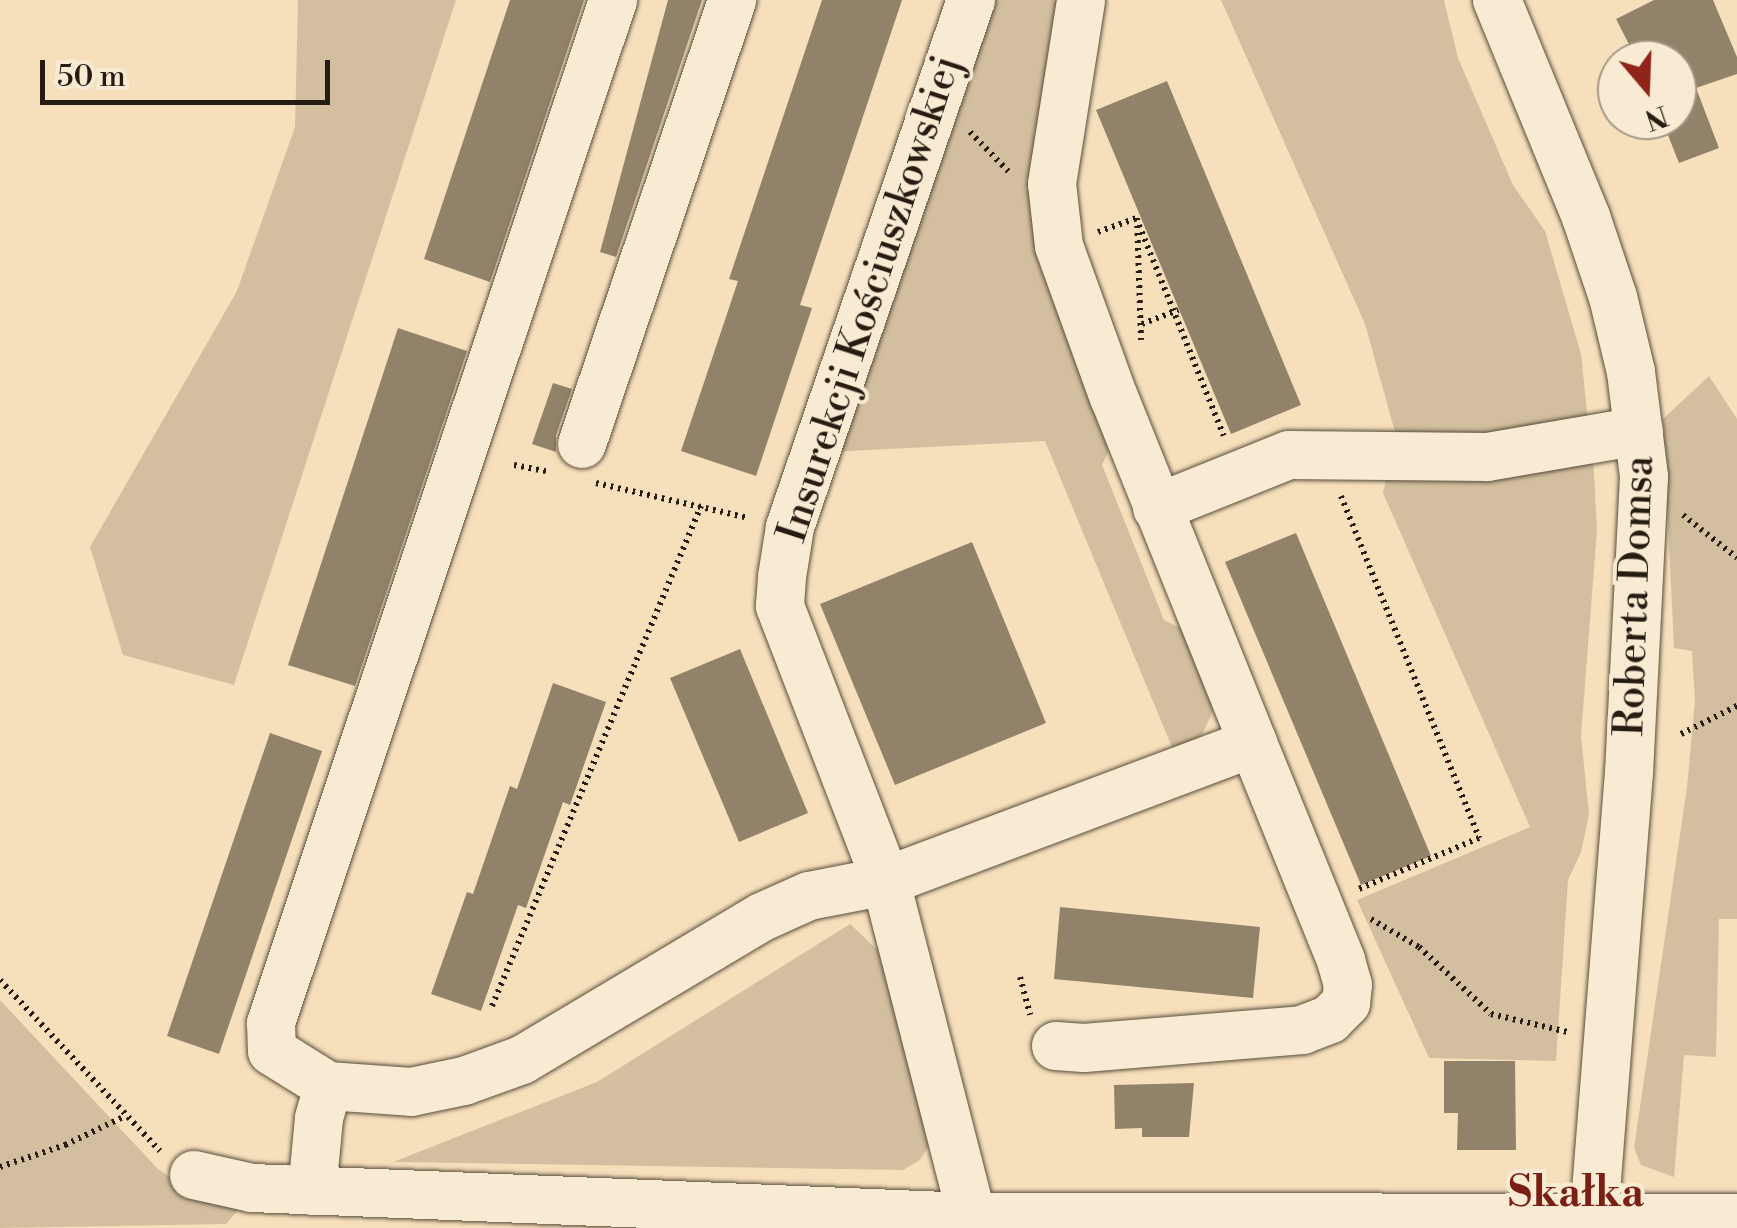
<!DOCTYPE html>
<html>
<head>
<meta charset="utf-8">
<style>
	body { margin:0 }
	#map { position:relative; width:1737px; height:1228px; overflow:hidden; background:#f6e0bc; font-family:"Libre Bodoni",serif }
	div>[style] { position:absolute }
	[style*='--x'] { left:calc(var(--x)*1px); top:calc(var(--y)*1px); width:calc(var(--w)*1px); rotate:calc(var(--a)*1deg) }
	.green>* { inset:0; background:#d3bf9f }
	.building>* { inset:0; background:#92826a }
	.path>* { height:6px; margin-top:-3px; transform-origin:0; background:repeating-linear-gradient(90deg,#261c12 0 2.5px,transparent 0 7.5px) }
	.roads { filter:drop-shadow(0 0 2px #5a4d3c) drop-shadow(0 0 2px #5a4d3c) }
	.minor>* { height:48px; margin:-24px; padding:0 24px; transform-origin:24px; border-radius:24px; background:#f9ebd3 }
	span { translate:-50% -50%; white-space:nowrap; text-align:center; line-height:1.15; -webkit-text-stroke:8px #f9ebd3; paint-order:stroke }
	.street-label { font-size:40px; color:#261c12 }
	.neighbourhood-label { font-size:42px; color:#7a1f14; font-weight:700 }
	.north { position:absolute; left:1597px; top:40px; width:100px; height:100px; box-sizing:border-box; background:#f9ebd3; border:2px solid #a59886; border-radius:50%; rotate:161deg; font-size:28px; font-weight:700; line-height:40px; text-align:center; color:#261c12 }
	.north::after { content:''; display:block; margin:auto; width:35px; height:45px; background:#8f2418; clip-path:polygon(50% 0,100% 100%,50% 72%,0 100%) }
	.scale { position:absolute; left:40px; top:60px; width:290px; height:45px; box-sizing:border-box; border:5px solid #261c12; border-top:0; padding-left:12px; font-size:30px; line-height:35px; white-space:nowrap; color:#261c12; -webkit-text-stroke:8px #f9ebd3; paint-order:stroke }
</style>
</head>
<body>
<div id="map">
	<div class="green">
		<i style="clip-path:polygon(298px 0,456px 0,234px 685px,123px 655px,90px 547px,237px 291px,295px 127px)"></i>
		<i style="clip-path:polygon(982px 0,1060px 0,1040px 162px,1113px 442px,1102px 465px,1164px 620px,1197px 636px,1218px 700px,1202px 735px,1174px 752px,1045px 441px,829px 452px)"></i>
		<i style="clip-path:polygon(1221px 0,1444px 0,1458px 58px,1513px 185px,1545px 231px,1581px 354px,1588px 421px,1472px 438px,1395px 432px,1365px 324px)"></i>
		<i style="clip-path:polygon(1709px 376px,1737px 419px,1737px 919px,1719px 919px,1716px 1057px,1684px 1055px,1674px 1177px,1641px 1165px,1634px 1148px,1687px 787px,1695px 700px,1692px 651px,1674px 648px,1663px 419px)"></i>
		<i style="clip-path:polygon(1593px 457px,1597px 530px,1581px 736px,1589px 814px,1581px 852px,1568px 880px,1556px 1061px,1429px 1058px,1357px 900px,1530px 827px,1383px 493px,1389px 465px)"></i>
		<i style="clip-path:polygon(850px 924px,884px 956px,932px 1141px,920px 1160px,903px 1170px,393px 1162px,597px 1082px)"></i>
		<i style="clip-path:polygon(0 1000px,158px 1169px,179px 1183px,241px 1207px,226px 1224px,0 1228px)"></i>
	</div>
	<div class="building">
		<i style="clip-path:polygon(510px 0,584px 0,490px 282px,424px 259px)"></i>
		<i style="clip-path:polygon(668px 0,702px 0,616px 257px,600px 252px)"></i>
		<i style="clip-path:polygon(822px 0,902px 0,800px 305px,812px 308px,756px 476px,681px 451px,738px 281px,729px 279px)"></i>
		<i style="clip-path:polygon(1654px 0,1713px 0,1737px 57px,1737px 74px,1696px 88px,1719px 148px,1679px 163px,1662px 120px,1677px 120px,1677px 60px,1637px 60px,1616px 19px)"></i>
		<i style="clip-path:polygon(1167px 81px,1301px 405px,1231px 434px,1096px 110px)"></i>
		<i style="clip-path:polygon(398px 328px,467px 351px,355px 686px,288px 665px)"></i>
		<i style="clip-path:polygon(553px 383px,572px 389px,556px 435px,556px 452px,532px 444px)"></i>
		<i style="clip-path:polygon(1296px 533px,1431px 856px,1361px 885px,1225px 562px)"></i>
		<i style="clip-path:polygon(972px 542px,1046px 723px,895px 785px,820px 604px)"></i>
		<i style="clip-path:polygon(740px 649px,808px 813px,739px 842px,670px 678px)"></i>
		<i style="clip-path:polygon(553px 683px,606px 702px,570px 805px,563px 802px,526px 908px,518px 905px,481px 1011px,431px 994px,467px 892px,473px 894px,510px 786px,517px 789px)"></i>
		<i style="clip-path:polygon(270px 733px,322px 751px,219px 1054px,167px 1036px)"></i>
		<i style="clip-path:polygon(1060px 907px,1260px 927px,1253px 998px,1054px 979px)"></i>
		<i style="clip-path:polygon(1444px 1061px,1515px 1061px,1516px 1150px,1457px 1150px,1458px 1113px,1444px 1113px)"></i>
		<i style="clip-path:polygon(1194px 1083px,1189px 1137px,1142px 1137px,1142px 1128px,1115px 1129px,1114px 1085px)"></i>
	</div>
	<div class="path">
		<i style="--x:970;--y:132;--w:57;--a:45.7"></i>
		<i style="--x:1139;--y:225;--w:227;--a:68.1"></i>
		<i style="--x:1098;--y:232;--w:41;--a:-19.7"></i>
		<i style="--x:1137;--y:218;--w:122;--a:88.1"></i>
		<i style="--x:1142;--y:324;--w:39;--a:-21"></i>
		<i style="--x:514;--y:465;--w:36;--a:11"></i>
		<i style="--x:596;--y:483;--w:157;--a:12.9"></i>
		<i style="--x:1341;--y:496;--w:369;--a:68"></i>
		<i style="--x:1479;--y:838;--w:134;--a:157.1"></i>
		<i style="--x:1683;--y:515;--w:69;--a:38.5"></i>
		<i style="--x:1681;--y:734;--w:63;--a:-26.6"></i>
		<i style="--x:1371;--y:919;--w:56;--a:30.3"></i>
		<i style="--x:1419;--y:947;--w:98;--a:42.9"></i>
		<i style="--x:1491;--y:1014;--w:79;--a:13.2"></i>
		<i style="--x:1020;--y:977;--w:39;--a:75"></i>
		<i style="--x:0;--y:980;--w:234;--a:46.9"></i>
		<i style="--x:492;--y:1006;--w:542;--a:-67.32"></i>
		<i style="--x:0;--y:1167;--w:69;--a:-18.7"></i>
		<i style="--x:65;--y:1145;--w:67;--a:-25.8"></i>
	</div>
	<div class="roads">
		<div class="minor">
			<i style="--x:1497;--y:0;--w:235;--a:67.7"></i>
			<i style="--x:1586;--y:217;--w:84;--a:71.4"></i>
			<i style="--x:1613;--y:297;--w:77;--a:76.5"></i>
			<i style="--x:1631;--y:372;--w:106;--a:82.9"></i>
			<i style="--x:1644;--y:477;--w:295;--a:92.9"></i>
			<i style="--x:1629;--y:772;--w:457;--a:94.5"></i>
			<i style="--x:582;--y:444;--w:469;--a:-71.3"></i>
			<i style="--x:1157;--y:508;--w:142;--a:-21.9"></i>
			<i style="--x:1289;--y:455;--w:198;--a:0.6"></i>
			<i style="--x:1487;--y:457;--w:154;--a:-9.7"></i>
			<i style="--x:1056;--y:1046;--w:28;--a:4"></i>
			<i style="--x:1084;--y:1048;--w:219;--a:-4.7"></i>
			<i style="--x:1302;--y:1030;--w:30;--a:-21"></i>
			<i style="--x:1330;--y:1019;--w:23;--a:-45"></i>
			<i style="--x:1346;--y:1003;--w:18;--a:-84"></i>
			<i style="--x:1348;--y:985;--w:26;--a:-106"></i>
			<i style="--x:1341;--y:960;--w:234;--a:-112.1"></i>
			<i style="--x:328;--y:1086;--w:66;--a:-148"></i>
			<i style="--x:272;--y:1051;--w:28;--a:-92"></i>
			<i style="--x:271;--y:1023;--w:1079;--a:-71.51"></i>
			<i style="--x:194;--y:1175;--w:59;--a:12.6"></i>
			<i style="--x:252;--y:1188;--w:721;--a:2.31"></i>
			<i style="--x:972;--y:1217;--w:765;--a:0.07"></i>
			<i style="--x:312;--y:1191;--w:73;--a:-84.5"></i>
			<i style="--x:319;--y:1118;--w:33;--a:-74"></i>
			<i style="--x:328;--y:1086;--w:83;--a:4.1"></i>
			<i style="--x:411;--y:1092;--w:54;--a:-11.7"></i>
			<i style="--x:464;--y:1081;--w:62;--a:-19.9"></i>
			<i style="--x:522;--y:1060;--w:279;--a:-30.8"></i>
			<i style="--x:762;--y:917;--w:51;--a:-24.1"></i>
			<i style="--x:809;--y:896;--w:78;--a:-11"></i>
			<i style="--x:886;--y:881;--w:295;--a:-111.1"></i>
			<i style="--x:780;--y:606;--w:29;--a:-86"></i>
			<i style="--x:782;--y:577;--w:51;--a:-80.9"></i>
			<i style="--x:790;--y:527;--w:557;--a:-71.04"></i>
			<i style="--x:972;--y:1217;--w:347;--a:-104.4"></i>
			<i style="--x:886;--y:881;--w:392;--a:-20.6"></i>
			<i style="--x:1253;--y:743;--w:372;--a:-111.9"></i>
			<i style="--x:1114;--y:398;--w:162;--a:-109.9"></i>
			<i style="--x:1059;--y:246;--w:62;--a:-96.4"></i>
			<i style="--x:1052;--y:184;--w:186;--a:-81"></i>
		</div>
	</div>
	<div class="street-label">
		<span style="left:870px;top:299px;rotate:-72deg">Insurekcji Kościuszkowskiej</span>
		<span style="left:1635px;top:596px;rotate:-88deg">Roberta Domsa</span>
	</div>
	<div class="neighbourhood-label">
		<span style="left:1576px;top:1194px">Skałka</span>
	</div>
	<div class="north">N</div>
	<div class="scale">50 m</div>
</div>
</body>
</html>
